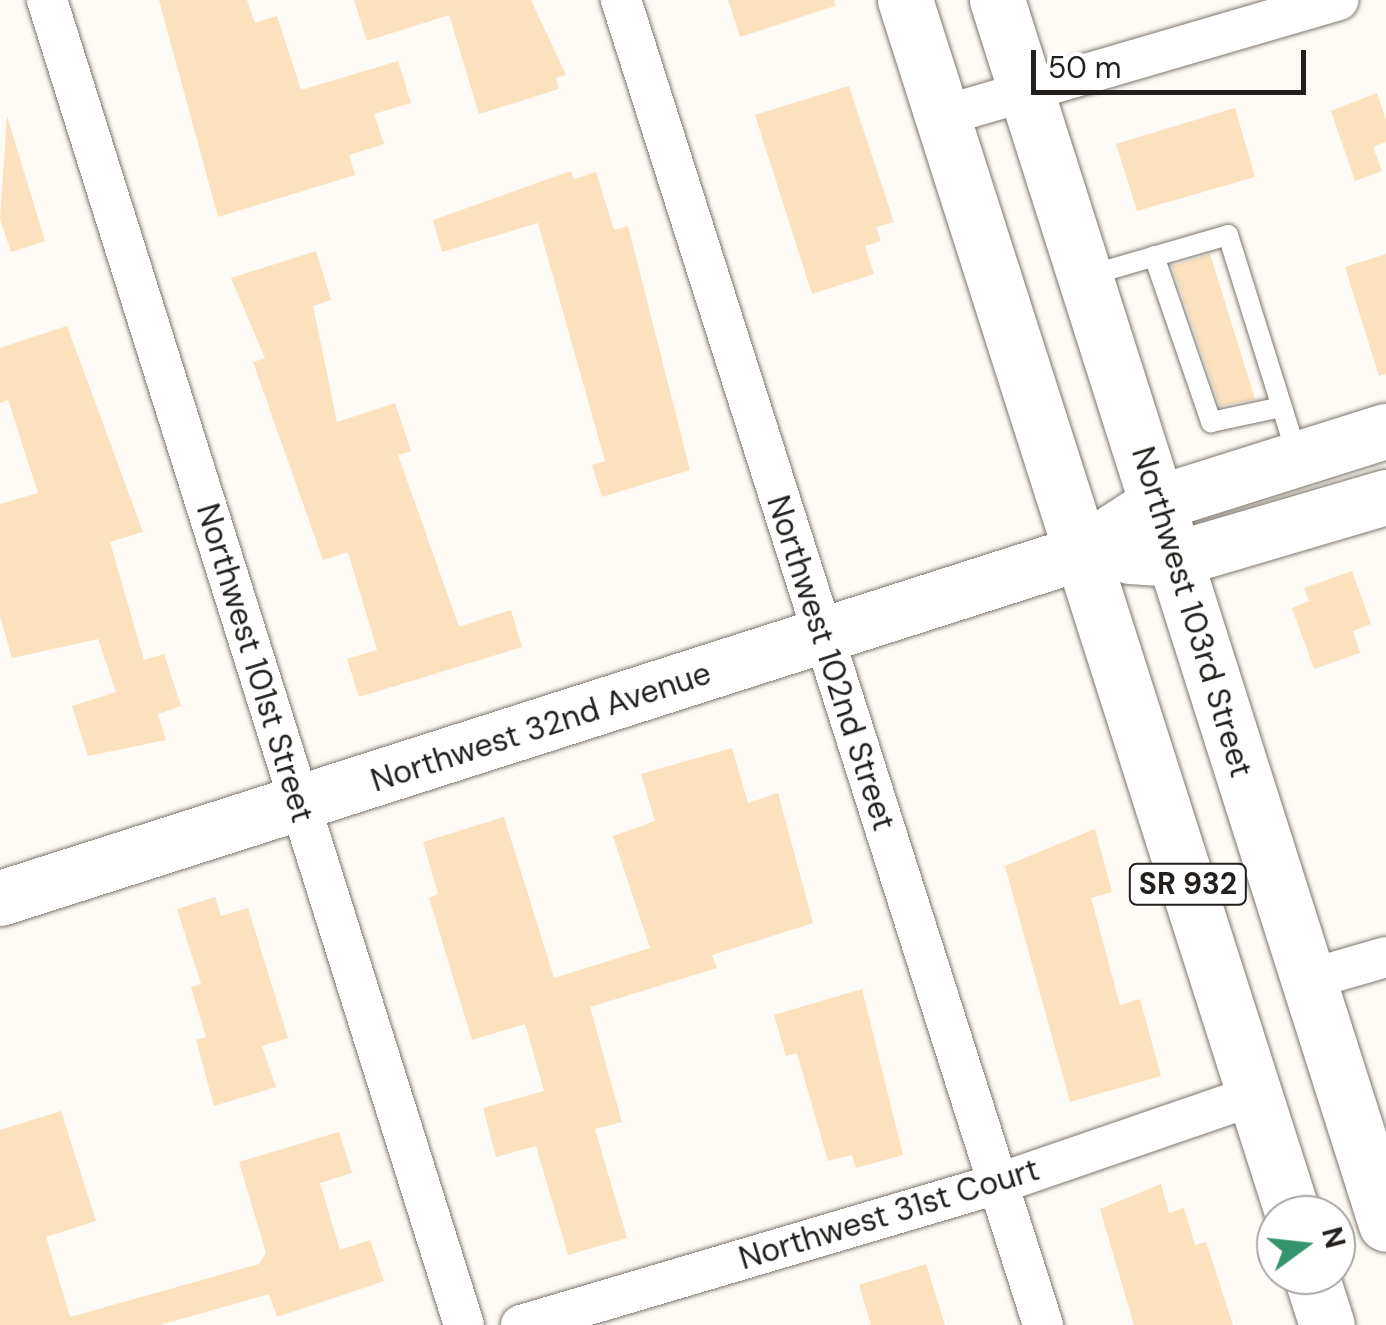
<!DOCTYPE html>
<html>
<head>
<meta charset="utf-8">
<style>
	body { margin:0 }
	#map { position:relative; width:1386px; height:1325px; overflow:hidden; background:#fefbf6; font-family:"DM Sans",sans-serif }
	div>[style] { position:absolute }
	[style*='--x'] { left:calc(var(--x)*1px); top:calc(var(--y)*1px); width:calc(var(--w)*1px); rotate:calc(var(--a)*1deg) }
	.building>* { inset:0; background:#fbe1bd }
	.roads { filter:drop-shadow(0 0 2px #7d766d) drop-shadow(0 0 2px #7d766d) }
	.lane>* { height:20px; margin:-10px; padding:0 10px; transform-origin:10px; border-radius:10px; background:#fff }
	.street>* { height:40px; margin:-20px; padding:0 20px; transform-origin:20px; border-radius:20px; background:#fff }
	.secondary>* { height:55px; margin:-27.5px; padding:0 27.5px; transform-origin:27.5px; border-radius:27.5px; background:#fff }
	.primary>* { height:55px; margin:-27.5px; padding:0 27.5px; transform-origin:27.5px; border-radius:27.5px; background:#fff }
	span { translate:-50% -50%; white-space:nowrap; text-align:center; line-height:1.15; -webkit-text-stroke:8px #fff; paint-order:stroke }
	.shield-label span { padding:2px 8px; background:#fff; border:2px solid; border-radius:8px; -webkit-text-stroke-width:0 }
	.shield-label { font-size:30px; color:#221f1c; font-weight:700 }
	.street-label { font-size:32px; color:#221f1c }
	.north { position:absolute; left:1256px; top:1195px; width:100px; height:100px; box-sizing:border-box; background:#fff; border:2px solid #a7a5a4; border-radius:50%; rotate:75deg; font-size:28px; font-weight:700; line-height:40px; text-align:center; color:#221f1c }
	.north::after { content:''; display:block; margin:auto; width:35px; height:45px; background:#33946e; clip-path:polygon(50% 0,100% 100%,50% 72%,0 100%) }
	.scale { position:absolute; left:1031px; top:50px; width:275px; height:45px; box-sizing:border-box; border:5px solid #221f1c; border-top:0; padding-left:12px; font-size:30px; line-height:35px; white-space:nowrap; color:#221f1c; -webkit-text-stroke:8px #fff; paint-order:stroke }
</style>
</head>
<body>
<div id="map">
	<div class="building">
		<i style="clip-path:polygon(159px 0,247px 0,255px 23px,277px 16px,301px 90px,398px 61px,411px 103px,374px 114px,384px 144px,349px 155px,355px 175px,218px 217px)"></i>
		<i style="clip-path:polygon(354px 0,531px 0,566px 75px,556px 78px,559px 89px,479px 114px,449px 15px,367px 41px)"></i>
		<i style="clip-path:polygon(728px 0,834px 0,835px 6px,740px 37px)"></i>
		<i style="clip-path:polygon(849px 86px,894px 222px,876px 227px,881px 241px,865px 246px,874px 274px,812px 294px,755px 115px)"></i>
		<i style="clip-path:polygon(1377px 93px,1386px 120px,1386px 142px,1373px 147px,1382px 171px,1355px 181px,1331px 111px)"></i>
		<i style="clip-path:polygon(1235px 108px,1255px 177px,1137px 211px,1116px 144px)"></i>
		<i style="clip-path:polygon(7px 116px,45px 241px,11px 252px,0 219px)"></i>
		<i style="clip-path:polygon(571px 171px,574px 179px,596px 172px,614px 230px,628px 226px,690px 470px,602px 497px,592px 465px,605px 461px,538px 223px,442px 252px,433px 220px)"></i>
		<i style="clip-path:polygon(316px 251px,331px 300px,313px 306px,337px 422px,395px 403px,411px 451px,398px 455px,459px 627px,511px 610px,522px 647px,359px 697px,347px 659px,377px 650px,348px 552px,323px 560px,253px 362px,265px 358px,231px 278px)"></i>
		<i style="clip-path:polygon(1210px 254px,1255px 399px,1220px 406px,1172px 266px)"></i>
		<i style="clip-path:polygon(1386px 254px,1386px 374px,1379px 376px,1345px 267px)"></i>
		<i style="clip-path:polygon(67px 326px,143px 532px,110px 542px,144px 660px,164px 654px,181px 706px,158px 714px,166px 740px,88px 756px,72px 706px,116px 692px,98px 639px,12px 658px,0 616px,0 504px,38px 493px,8px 400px,0 403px,0 348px)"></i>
		<i style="clip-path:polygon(1352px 571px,1371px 624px,1353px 631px,1360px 653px,1314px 669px,1292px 608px,1309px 601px,1304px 588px)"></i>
		<i style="clip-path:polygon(732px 748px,748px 803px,778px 793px,813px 923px,712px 955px,717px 968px,590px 1007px,622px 1122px,595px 1129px,627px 1238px,568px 1255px,536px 1146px,496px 1157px,483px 1108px,544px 1091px,525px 1024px,472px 1040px,429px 898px,438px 894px,423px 842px,504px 817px,554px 978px,650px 948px,613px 836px,655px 821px,641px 774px)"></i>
		<i style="clip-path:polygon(1095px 829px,1112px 892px,1091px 898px,1120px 1005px,1140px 999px,1161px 1076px,1070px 1102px,1005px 866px)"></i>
		<i style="clip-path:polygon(215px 897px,221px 916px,248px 908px,288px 1038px,262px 1046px,276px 1087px,214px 1106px,196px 1040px,206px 1037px,191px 987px,201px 984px,177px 909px)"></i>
		<i style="clip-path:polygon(862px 989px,903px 1155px,856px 1168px,852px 1155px,828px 1161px,797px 1053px,786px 1056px,774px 1015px)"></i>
		<i style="clip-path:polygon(61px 1111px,96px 1221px,46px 1237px,70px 1317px,259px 1264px,266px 1253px,239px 1162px,339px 1132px,352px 1173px,320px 1183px,340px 1250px,370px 1240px,384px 1281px,277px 1317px,269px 1294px,160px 1325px,0 1325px,0 1130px)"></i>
		<i style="clip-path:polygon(1161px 1184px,1169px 1213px,1184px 1208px,1195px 1245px,1206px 1242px,1233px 1325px,1134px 1325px,1100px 1209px)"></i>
		<i style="clip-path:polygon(926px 1264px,945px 1325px,871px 1325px,859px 1285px)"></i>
	</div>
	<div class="roads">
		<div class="lane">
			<i style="--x:1154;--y:256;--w:176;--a:71"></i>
			<i style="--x:1211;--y:422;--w:72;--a:-12.1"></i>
			<i style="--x:1087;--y:276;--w:147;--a:-16.2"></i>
			<i style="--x:1228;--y:235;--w:234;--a:72.6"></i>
		</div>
		<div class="street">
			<i style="--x:47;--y:0;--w:1389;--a:72.53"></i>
			<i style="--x:621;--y:0;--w:1391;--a:72.33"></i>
			<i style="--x:942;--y:116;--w:413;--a:-16.3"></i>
			<i style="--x:1307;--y:980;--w:82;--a:-16.2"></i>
			<i style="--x:521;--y:1325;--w:496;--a:-16.5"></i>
			<i style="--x:997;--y:1184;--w:273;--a:-19"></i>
		</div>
		<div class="secondary">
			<i style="--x:1130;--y:556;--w:45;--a:3.8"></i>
			<i style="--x:1175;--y:559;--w:220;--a:-16.4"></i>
			<i style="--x:0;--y:898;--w:1136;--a:-17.73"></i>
			<i style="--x:1082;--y:552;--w:90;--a:-33.2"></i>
			<i style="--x:1157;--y:503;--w:240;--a:-17.5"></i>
		</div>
		<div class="primary">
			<i style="--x:905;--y:0;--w:1275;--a:72.29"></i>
			<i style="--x:997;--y:0;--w:1284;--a:72.37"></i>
			<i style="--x:1311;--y:1275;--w:52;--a:72.3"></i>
		</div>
	</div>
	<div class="shield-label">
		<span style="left:1188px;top:884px">SR 932</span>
	</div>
	<div class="street-label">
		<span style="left:1192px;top:612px;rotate:73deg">Northwest 103rd Street</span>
		<span style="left:255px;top:663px;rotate:73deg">Northwest 101st Street</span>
		<span style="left:831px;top:663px;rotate:72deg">Northwest 102nd Street</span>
		<span style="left:541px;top:727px;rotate:-18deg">Northwest 32nd Avenue</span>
		<span style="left:889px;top:1214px;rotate:-17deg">Northwest 31st Court</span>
	</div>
	<div class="north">N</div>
	<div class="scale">50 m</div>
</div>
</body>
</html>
